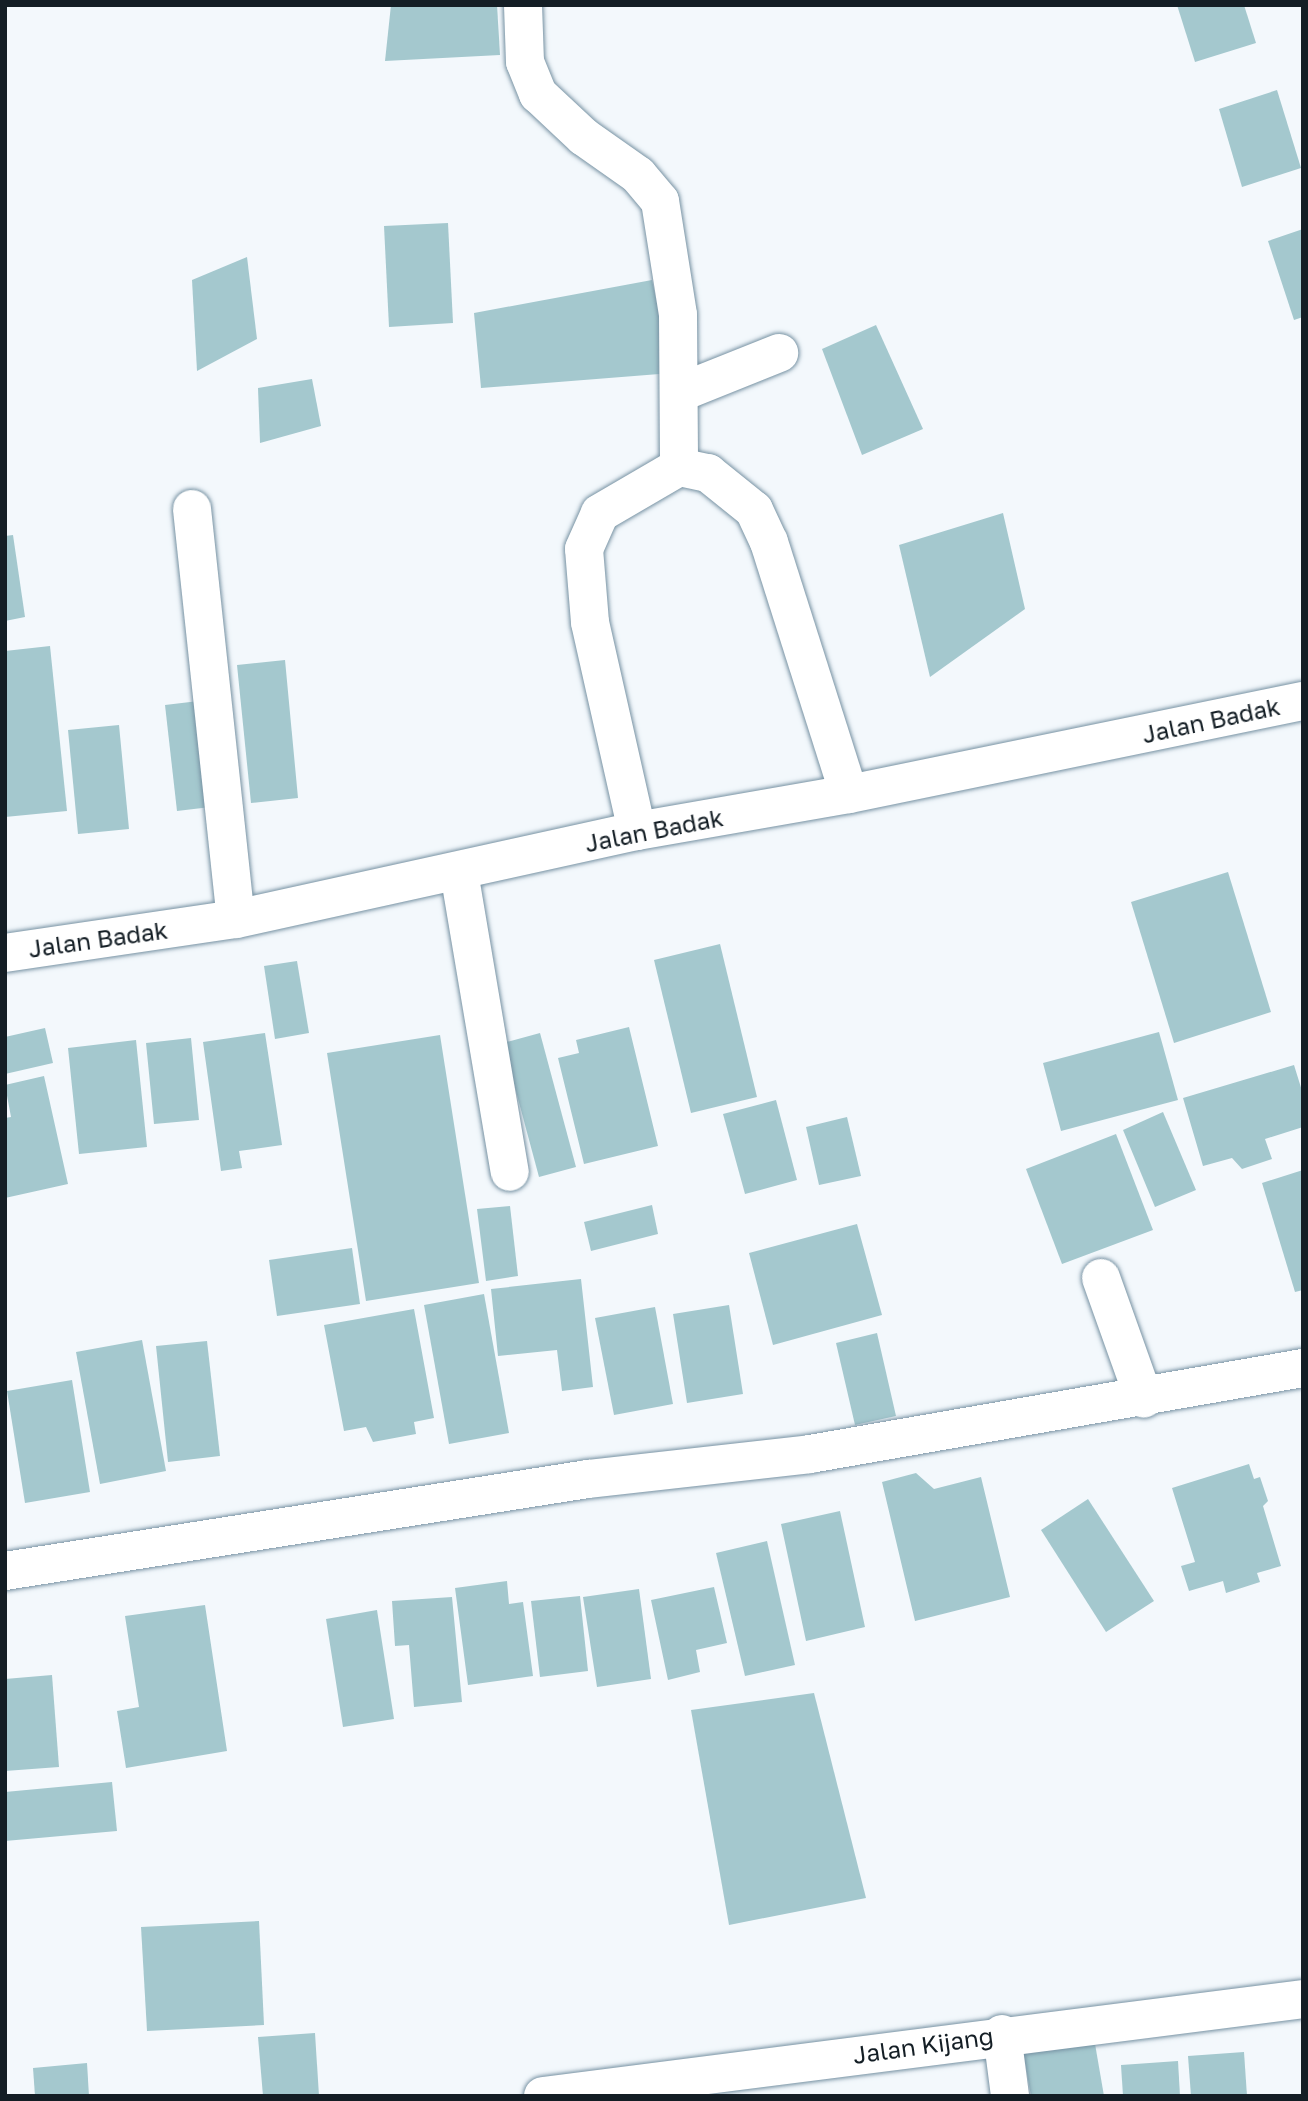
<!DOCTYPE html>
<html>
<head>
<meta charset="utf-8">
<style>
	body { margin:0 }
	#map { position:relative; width:1308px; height:2101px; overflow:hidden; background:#f3f8fc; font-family:"Golos Text",sans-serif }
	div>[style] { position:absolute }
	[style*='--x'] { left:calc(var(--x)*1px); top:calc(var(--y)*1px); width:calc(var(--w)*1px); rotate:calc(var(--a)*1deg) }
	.building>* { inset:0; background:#a4c8ce }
	.roads { filter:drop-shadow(0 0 2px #7792a3) drop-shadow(0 0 2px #7792a3) }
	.minor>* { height:38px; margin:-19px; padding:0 19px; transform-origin:19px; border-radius:19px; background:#fff }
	span { translate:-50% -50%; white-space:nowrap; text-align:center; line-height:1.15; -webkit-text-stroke:5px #fff; paint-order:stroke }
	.street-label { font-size:24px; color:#141e25 }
	.frame { position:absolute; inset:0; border:7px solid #141e25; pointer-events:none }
</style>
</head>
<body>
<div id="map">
	<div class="building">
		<i style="clip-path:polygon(391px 5px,497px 5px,500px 55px,385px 61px)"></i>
		<i style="clip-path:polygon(1177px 5px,1244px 5px,1256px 43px,1195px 62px)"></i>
		<i style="clip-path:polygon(1277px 90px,1301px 168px,1242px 187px,1219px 109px)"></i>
		<i style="clip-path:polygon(448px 223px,453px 323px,389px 327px,384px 226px)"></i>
		<i style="clip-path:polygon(1303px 229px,1303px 317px,1294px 320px,1268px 241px)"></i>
		<i style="clip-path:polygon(247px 257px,257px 339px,197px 371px,192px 280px)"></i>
		<i style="clip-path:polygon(652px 280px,672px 373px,481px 388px,474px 313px)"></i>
		<i style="clip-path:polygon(876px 325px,923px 429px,862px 455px,822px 349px)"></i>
		<i style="clip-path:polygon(312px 379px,321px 426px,260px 443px,258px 388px)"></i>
		<i style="clip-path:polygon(1003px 513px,1025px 609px,930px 677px,899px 545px)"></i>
		<i style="clip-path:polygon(13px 535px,25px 617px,5px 621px,5px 536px)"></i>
		<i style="clip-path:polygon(50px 646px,67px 811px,5px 817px,5px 651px)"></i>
		<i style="clip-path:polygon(285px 660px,298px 798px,251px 803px,237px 665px)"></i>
		<i style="clip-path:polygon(207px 700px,219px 806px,177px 811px,165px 705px)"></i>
		<i style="clip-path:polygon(119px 725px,129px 829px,78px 834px,68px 730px)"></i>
		<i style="clip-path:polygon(1228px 872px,1271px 1012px,1174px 1043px,1131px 902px)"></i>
		<i style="clip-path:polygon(720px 944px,757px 1097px,691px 1113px,654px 960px)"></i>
		<i style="clip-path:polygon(297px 961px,309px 1033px,275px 1039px,264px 966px)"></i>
		<i style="clip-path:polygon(629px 1027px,658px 1146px,584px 1164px,558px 1058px,579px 1053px,576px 1040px)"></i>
		<i style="clip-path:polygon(45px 1028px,53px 1063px,5px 1074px,5px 1037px)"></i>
		<i style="clip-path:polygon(1159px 1032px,1178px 1100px,1061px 1131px,1043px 1063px)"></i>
		<i style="clip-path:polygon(265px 1033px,282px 1145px,239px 1151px,242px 1168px,221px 1171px,203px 1042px)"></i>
		<i style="clip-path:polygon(540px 1033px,576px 1167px,539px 1177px,503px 1043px)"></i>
		<i style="clip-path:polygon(440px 1035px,479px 1283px,366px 1301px,327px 1053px)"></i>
		<i style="clip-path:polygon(191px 1038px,199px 1120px,154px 1124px,146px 1043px)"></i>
		<i style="clip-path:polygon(136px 1040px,147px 1147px,79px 1154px,68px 1048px)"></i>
		<i style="clip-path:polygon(1294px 1065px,1303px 1094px,1303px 1127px,1265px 1139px,1272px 1159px,1242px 1169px,1232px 1158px,1203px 1166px,1183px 1098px)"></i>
		<i style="clip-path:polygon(44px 1076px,68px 1184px,5px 1198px,5px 1118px,11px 1117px,5px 1085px)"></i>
		<i style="clip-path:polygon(776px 1100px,797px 1180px,745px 1194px,723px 1114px)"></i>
		<i style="clip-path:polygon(1163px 1112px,1196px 1190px,1155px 1207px,1123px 1130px)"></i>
		<i style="clip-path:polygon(847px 1117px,861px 1176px,819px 1185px,806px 1127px)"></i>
		<i style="clip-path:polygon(1116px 1134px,1153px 1230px,1062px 1264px,1026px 1169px)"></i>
		<i style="clip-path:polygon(1303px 1170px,1303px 1290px,1295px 1292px,1262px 1183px)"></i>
		<i style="clip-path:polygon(652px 1205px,658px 1234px,591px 1251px,584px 1222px)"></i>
		<i style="clip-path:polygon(510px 1206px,518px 1276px,486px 1281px,477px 1209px)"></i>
		<i style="clip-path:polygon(857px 1224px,882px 1315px,773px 1345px,749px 1253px)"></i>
		<i style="clip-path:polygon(352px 1248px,360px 1304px,277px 1316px,269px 1260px)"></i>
		<i style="clip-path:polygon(581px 1279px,593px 1387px,562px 1391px,557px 1350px,498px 1356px,491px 1289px)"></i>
		<i style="clip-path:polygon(484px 1294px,509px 1433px,449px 1444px,424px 1305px)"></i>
		<i style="clip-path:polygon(729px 1305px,743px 1394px,687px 1403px,673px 1314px)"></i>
		<i style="clip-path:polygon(655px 1307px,673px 1404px,614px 1415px,595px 1318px)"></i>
		<i style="clip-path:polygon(414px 1309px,434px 1418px,414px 1422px,416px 1434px,373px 1442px,366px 1427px,344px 1431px,324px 1325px)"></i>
		<i style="clip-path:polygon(877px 1333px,896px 1416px,855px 1425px,836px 1343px)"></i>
		<i style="clip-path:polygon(142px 1340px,166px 1471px,100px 1484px,76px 1352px)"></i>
		<i style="clip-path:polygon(207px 1341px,220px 1456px,168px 1462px,156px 1346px)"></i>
		<i style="clip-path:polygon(72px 1380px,90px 1492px,25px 1503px,7px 1391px)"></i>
		<i style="clip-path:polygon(1249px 1464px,1254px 1479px,1260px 1477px,1268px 1501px,1263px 1506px,1281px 1566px,1257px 1573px,1260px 1582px,1226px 1593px,1223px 1581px,1189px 1591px,1181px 1566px,1195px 1562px,1172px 1488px)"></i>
		<i style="clip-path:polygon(916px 1473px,934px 1489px,981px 1477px,1010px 1597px,915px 1621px,882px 1482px)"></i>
		<i style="clip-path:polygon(1088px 1499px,1154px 1601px,1106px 1632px,1041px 1530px)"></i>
		<i style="clip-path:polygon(840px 1511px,865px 1627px,806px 1641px,781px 1524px)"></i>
		<i style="clip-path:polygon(767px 1541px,795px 1665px,745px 1676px,716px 1553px)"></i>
		<i style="clip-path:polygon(507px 1581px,509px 1604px,523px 1602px,533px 1676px,468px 1685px,455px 1588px)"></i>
		<i style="clip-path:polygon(714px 1587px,727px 1643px,696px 1650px,700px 1672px,668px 1680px,651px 1600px)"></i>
		<i style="clip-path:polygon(639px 1589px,651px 1679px,597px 1687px,583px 1597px)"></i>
		<i style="clip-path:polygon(580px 1596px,588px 1671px,540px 1677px,531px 1601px)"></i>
		<i style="clip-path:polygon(452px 1597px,462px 1702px,414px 1707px,409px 1645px,395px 1646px,392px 1601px)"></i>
		<i style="clip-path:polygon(205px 1605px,227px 1751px,126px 1768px,117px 1711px,139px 1707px,125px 1616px)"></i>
		<i style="clip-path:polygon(377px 1610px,394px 1719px,343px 1727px,326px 1619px)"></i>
		<i style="clip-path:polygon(52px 1675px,59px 1767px,5px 1771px,5px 1679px)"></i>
		<i style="clip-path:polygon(814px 1693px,866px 1898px,729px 1925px,691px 1710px)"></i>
		<i style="clip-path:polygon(112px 1782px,117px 1831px,5px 1841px,5px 1792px)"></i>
		<i style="clip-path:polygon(259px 1921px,264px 2025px,147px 2031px,141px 1927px)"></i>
		<i style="clip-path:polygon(315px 2033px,319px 2096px,263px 2096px,258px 2037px)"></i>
		<i style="clip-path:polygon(1094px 2038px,1104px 2096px,1031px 2096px,1023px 2051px)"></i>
		<i style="clip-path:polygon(1244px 2052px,1247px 2096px,1191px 2096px,1188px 2056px)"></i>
		<i style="clip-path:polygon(1178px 2061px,1180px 2096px,1123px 2096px,1121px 2065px)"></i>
		<i style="clip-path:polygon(87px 2063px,89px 2096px,35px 2096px,33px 2068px)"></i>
	</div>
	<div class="roads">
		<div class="minor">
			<i style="--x:523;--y:5;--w:57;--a:88"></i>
			<i style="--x:525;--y:62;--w:35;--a:68"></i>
			<i style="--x:538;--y:94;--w:63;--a:43.1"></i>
			<i style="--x:584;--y:137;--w:66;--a:35.1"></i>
			<i style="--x:638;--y:175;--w:34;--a:50"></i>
			<i style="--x:660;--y:201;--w:115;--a:81"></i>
			<i style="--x:678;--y:315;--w:152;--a:89.6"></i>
			<i style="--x:679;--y:467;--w:30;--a:12"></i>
			<i style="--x:708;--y:473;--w:59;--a:38.8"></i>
			<i style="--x:754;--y:510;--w:35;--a:65"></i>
			<i style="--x:769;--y:542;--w:264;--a:72.4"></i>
			<i style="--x:679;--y:393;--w:108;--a:-21.8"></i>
			<i style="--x:192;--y:509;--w:412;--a:83.9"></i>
			<i style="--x:637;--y:831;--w:214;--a:-102.7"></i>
			<i style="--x:590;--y:622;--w:73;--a:-94.7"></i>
			<i style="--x:584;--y:549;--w:39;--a:-66"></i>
			<i style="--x:600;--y:513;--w:91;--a:-30.2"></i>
			<i style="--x:459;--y:872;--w:304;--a:80.4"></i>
			<i style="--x:5;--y:953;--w:233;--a:-8.4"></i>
			<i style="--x:236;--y:919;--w:411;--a:-12.4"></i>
			<i style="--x:637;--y:831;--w:215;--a:-9.9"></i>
			<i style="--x:849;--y:794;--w:463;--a:-11.6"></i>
			<i style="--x:1101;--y:1278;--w:128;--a:70.4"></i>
			<i style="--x:5;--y:1571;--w:590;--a:-8.97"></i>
			<i style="--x:588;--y:1479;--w:223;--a:-6.4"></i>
			<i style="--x:810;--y:1454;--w:500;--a:-9.9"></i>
			<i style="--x:1002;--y:2034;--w:63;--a:82.6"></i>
			<i style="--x:543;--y:2096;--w:766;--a:-7.27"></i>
		</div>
	</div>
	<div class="street-label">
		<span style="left:1211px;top:720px;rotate:-12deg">Jalan Badak</span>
		<span style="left:654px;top:830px;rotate:-11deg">Jalan Badak</span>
		<span style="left:98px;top:939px;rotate:-8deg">Jalan Badak</span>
		<span style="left:923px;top:2045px;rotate:-8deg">Jalan Kijang</span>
	</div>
	<div class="frame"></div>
</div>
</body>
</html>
